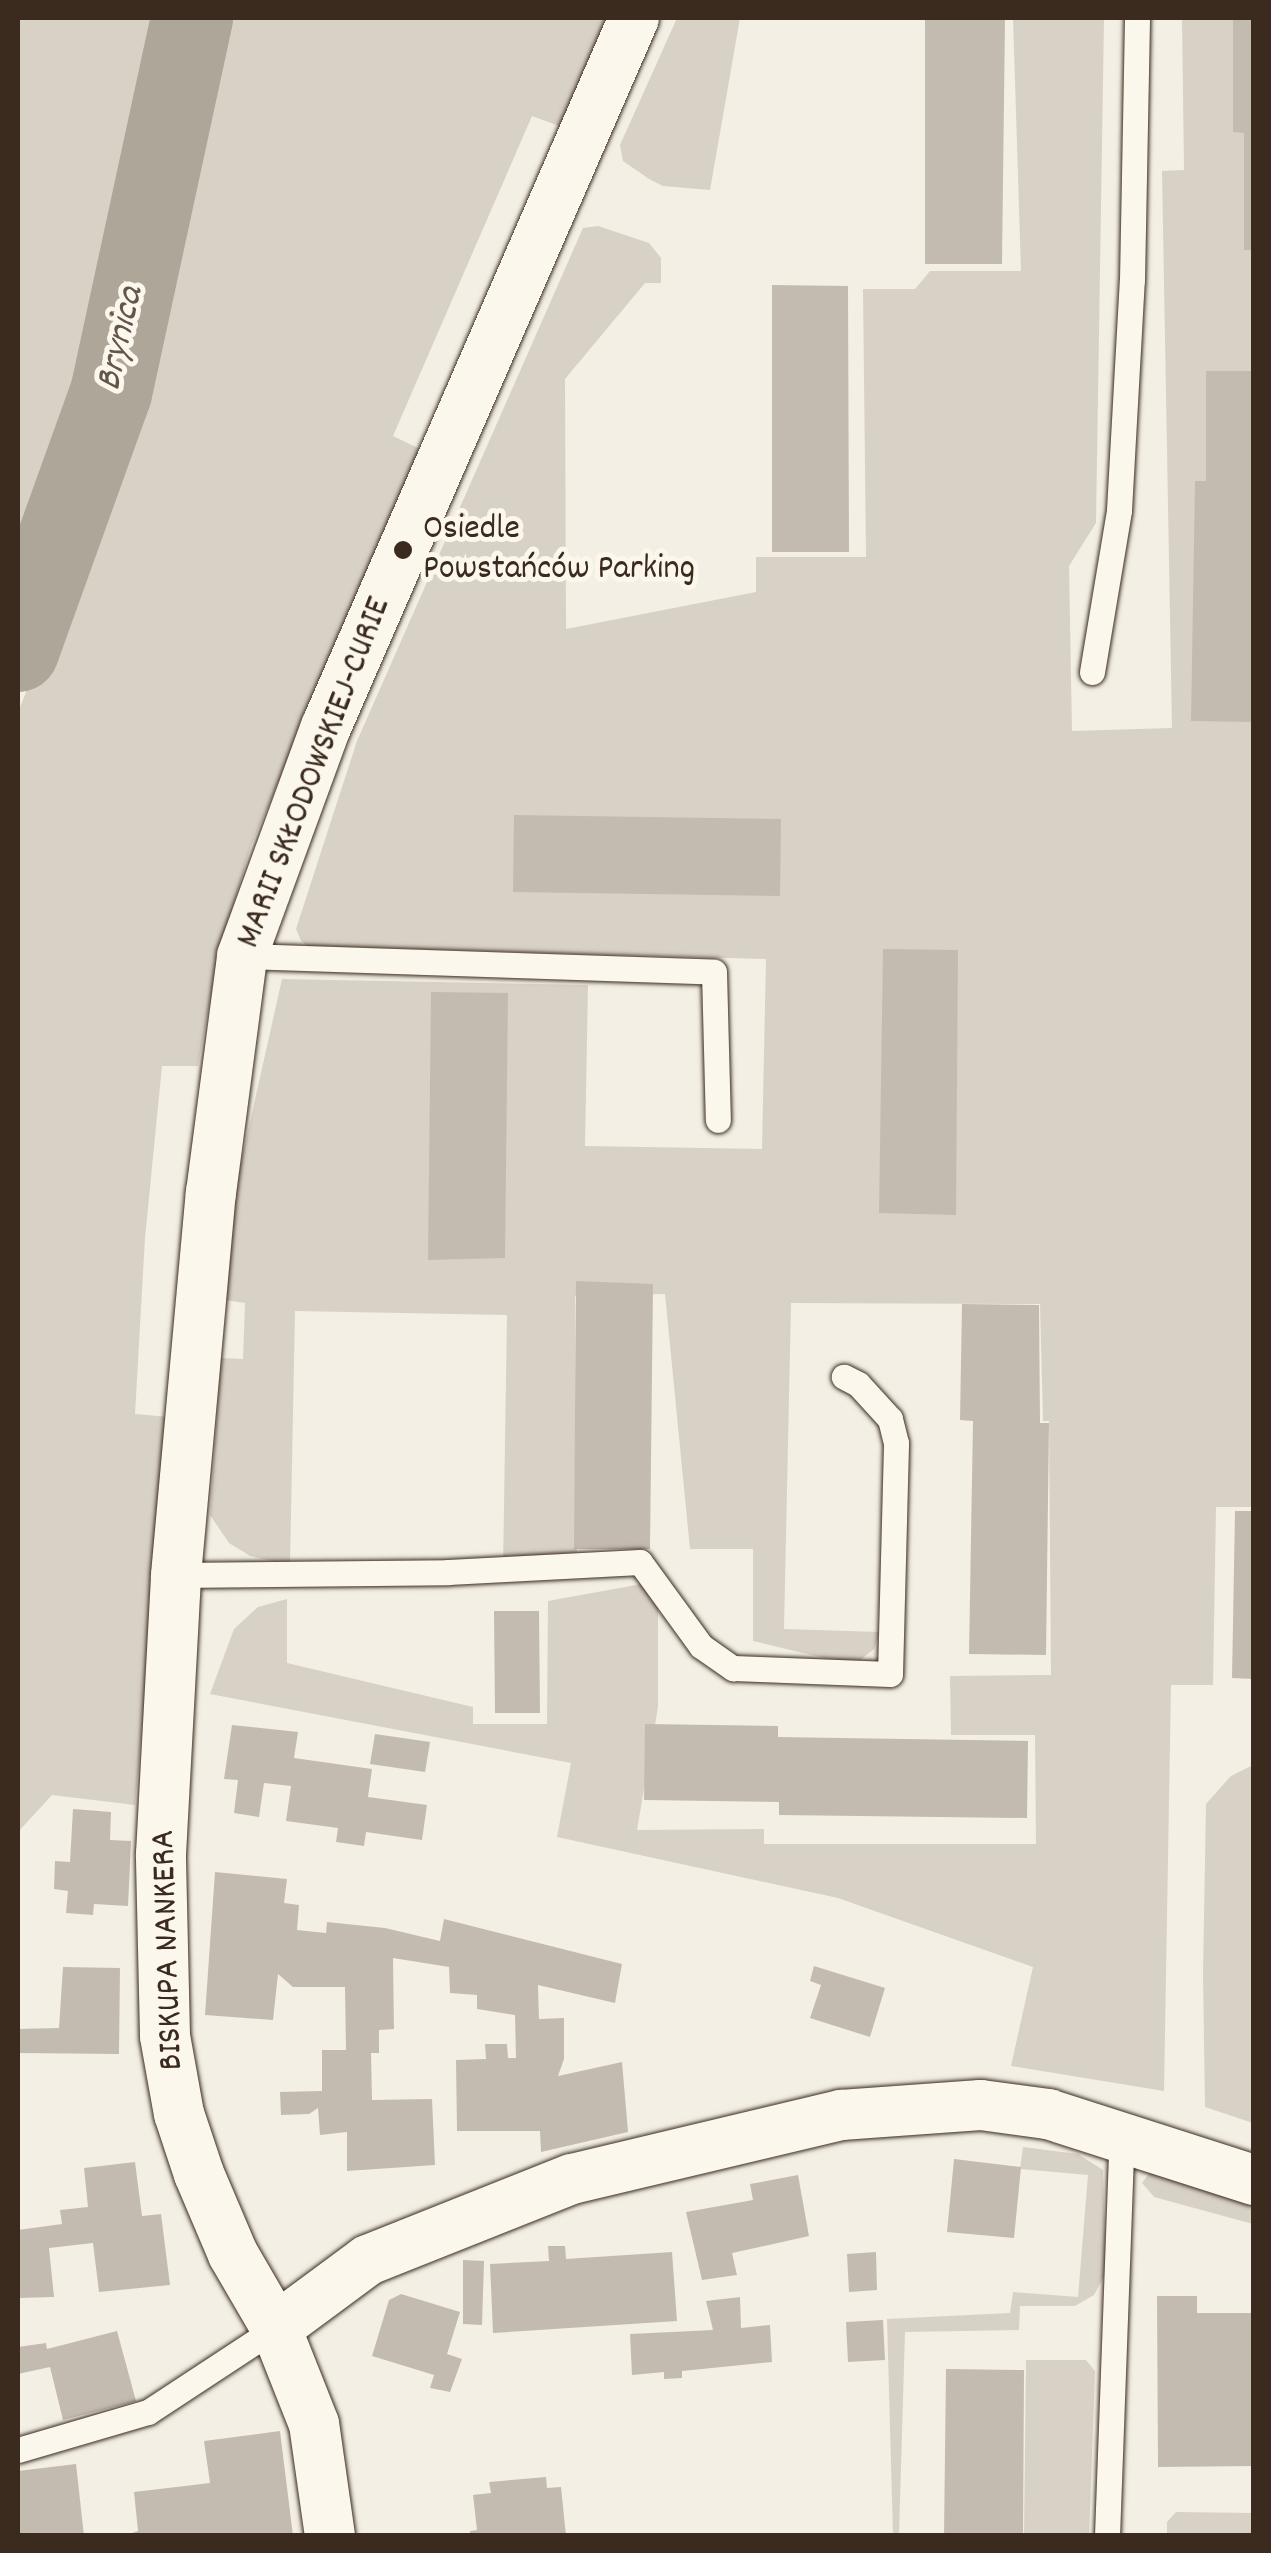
<!DOCTYPE html>
<html>
<head>
<meta charset="utf-8">
<style>
	body { margin:0 }
	#map { position:relative; width:1271px; height:2553px; overflow:hidden; background:#f3efe4; font-family:Dekko,sans-serif }
	div>[style] { position:absolute }
	[style*='--x'] { left:calc(var(--x)*1px); top:calc(var(--y)*1px); width:calc(var(--w)*1px); rotate:calc(var(--a)*1deg) }
	.green>* { inset:0; background:#d8d1c6 }
	.river>* { height:82px; margin:-41px; padding:0 41px; transform-origin:41px; border-radius:41px; background:#afa69a }
	.building>* { inset:0; background:#c3bbb0 }
	.roads { filter:drop-shadow(0 0 2px #3b2a1e) drop-shadow(0 0 2px #3b2a1e) }
	.service>* { height:25px; margin:-12.5px; padding:0 12.5px; transform-origin:12.5px; border-radius:12.5px; background:#fbf7ec }
	.minor>* { height:50px; margin:-25px; padding:0 25px; transform-origin:25px; border-radius:25px; background:#fbf7ec }
	.dots>* { width:28px; height:28px; translate:-50% -50%; box-sizing:border-box; border:5px solid #fbf7ec; border-radius:50% }
	span { translate:-50% -50%; white-space:nowrap; text-align:center; line-height:1.15; -webkit-text-stroke:10px #fbf7ec; paint-order:stroke }
	.poi-label { font-size:35px; color:#3b2a1e }
	.left { translate:0 -50%; text-align:left }
	.street-label { font-size:35px; color:#3b2a1e }
	.water-label { font-size:38px; color:#645549; font-style:italic }
	.frame { position:absolute; inset:0; border:20px solid #3b2a1e; pointer-events:none }
</style>
</head>
<body>
<div id="map">
	<div class="green">
		<i style="clip-path:polygon(18px 18px,161px 18px,70px 479px,18px 584px)"></i>
		<i style="clip-path:polygon(218px 18px,611px 18px,562px 127px,532px 116px,393px 436px,422px 450px,251px 846px,218px 957px,198px 1066px,162px 1066px,145px 1238px,135px 1414px,169px 1417px,135px 1805px,52px 1795px,18px 1832px,18px 712px,112px 481px)"></i>
		<i style="clip-path:polygon(677px 18px,740px 18px,710px 190px,663px 186px,649px 179px,623px 161px,620px 145px)"></i>
		<i style="clip-path:polygon(1013px 18px,1104px 18px,1096px 523px,1069px 566px,1072px 731px,1172px 728px,1162px 171px,1184px 170px,1182px 18px,1253px 18px,1254px 1507px,1216px 1507px,1213px 1685px,1171px 1685px,1164px 2091px,1011px 2066px,1033px 1967px,838px 1898px,557px 1837px,571px 1763px,210px 1694px,234px 1629px,258px 1607px,287px 1599px,287px 1663px,473px 1707px,473px 1724px,547px 1724px,548px 1601px,658px 1581px,658px 1707px,637px 1830px,764px 1829px,764px 1844px,1036px 1844px,1035px 1735px,951px 1735px,950px 1676px,1051px 1675px,1049px 1421px,1043px 1421px,1040px 1304px,791px 1303px,784px 1629px,880px 1632px,874px 1649px,854px 1665px,753px 1641px,753px 1549px,690px 1549px,665px 1294px,575px 1296px,577px 1569px,503px 1569px,507px 1315px,295px 1311px,290px 1565px,250px 1556px,229px 1543px,210px 1515px,221px 1358px,243px 1359px,245px 1303px,225px 1300px,233px 1198px,282px 979px,588px 985px,585px 1146px,762px 1149px,766px 959px,308px 946px,301px 941px,296px 929px,357px 741px,583px 228px,598px 226px,649px 243px,661px 258px,661px 283px,645px 283px,565px 379px,566px 629px,756px 592px,756px 557px,866px 557px,863px 289px,915px 289px,930px 271px,1021px 271px)"></i>
		<i style="clip-path:polygon(1253px 1765px,1253px 2123px,1205px 2107px,1203px 1973px,1206px 1804px,1231px 1776px)"></i>
		<i style="clip-path:polygon(1023px 2147px,1078px 2154px,1103px 2170px,1106px 2273px,1094px 2295px,1075px 2306px,1020px 2306px,1019px 2330px,905px 2332px,899px 2535px,893px 2535px,887px 2319px,1010px 2313px,1013px 2292px,1078px 2297px,1088px 2175px,1020px 2169px)"></i>
		<i style="clip-path:polygon(1150px 2172px,1253px 2202px,1253px 2224px,1154px 2197px,1142px 2183px)"></i>
		<i style="clip-path:polygon(1026px 2360px,1086px 2360px,1095px 2371px,1089px 2535px,1024px 2535px)"></i>
		<i style="clip-path:polygon(1176px 2512px,1253px 2513px,1253px 2534px,1167px 2535px,1167px 2522px)"></i>
	</div>
	<div class="river">
		<i style="--x:18;--y:651;--w:274;--a:-70.2"></i>
		<i style="--x:111;--y:393;--w:384;--a:-77.8"></i>
	</div>
	<div class="building">
		<i style="clip-path:polygon(925px 18px,1005px 18px,1002px 264px,925px 264px)"></i>
		<i style="clip-path:polygon(1233px 18px,1254px 18px,1254px 250px,1244px 250px,1244px 133px,1233px 132px)"></i>
		<i style="clip-path:polygon(772px 285px,848px 286px,849px 552px,772px 552px)"></i>
		<i style="clip-path:polygon(1206px 371px,1254px 371px,1254px 722px,1191px 721px,1195px 481px,1206px 481px)"></i>
		<i style="clip-path:polygon(514px 815px,781px 819px,780px 896px,513px 892px)"></i>
		<i style="clip-path:polygon(883px 949px,958px 950px,956px 1215px,879px 1213px)"></i>
		<i style="clip-path:polygon(431px 992px,508px 993px,505px 1258px,428px 1260px)"></i>
		<i style="clip-path:polygon(576px 1281px,653px 1284px,650px 1549px,574px 1549px)"></i>
		<i style="clip-path:polygon(962px 1304px,1039px 1305px,1040px 1423px,1049px 1423px,1046px 1655px,969px 1654px,973px 1421px,960px 1420px)"></i>
		<i style="clip-path:polygon(1235px 1511px,1254px 1511px,1254px 1679px,1232px 1678px)"></i>
		<i style="clip-path:polygon(494px 1611px,539px 1611px,540px 1713px,495px 1713px)"></i>
		<i style="clip-path:polygon(645px 1724px,778px 1726px,778px 1737px,1028px 1741px,1027px 1818px,779px 1815px,779px 1802px,644px 1800px)"></i>
		<i style="clip-path:polygon(232px 1725px,298px 1732px,294px 1758px,372px 1769px,368px 1797px,427px 1805px,422px 1840px,366px 1832px,364px 1846px,336px 1842px,338px 1828px,286px 1821px,291px 1786px,264px 1783px,259px 1817px,234px 1813px,238px 1780px,224px 1779px)"></i>
		<i style="clip-path:polygon(375px 1734px,430px 1742px,425px 1772px,370px 1764px)"></i>
		<i style="clip-path:polygon(73px 1809px,111px 1812px,110px 1840px,131px 1841px,128px 1906px,94px 1904px,93px 1915px,66px 1913px,68px 1891px,54px 1889px,55px 1861px,70px 1862px)"></i>
		<i style="clip-path:polygon(215px 1872px,287px 1879px,284px 1903px,299px 1905px,297px 1930px,326px 1933px,327px 1922px,385px 1928px,440px 1941px,444px 1919px,622px 1964px,615px 2003px,538px 1985px,539px 2019px,564px 2018px,564px 2059px,558px 2076px,622px 2062px,628px 2132px,541px 2152px,540px 2131px,457px 2131px,456px 2060px,486px 2059px,485px 2044px,507px 2044px,508px 2058px,516px 2058px,515px 2015px,477px 2009px,477px 1995px,450px 1993px,449px 1967px,393px 1958px,394px 2029px,379px 2030px,379px 2053px,371px 2053px,372px 2100px,432px 2099px,435px 2165px,347px 2171px,347px 2132px,320px 2135px,318px 2108px,309px 2114px,281px 2115px,280px 2092px,322px 2091px,322px 2050px,346px 2050px,345px 1987px,293px 1987px,278px 1974px,273px 2020px,205px 2015px)"></i>
		<i style="clip-path:polygon(814px 1966px,885px 1988px,870px 2037px,810px 2018px,821px 1985px,810px 1981px)"></i>
		<i style="clip-path:polygon(63px 1967px,120px 1968px,119px 2054px,18px 2053px,18px 2029px,59px 2028px)"></i>
		<i style="clip-path:polygon(954px 2159px,1021px 2167px,1014px 2238px,947px 2232px)"></i>
		<i style="clip-path:polygon(135px 2162px,142px 2216px,161px 2214px,170px 2285px,99px 2292px,93px 2243px,49px 2248px,54px 2297px,18px 2298px,18px 2230px,62px 2224px,60px 2210px,88px 2207px,84px 2168px)"></i>
		<i style="clip-path:polygon(798px 2175px,809px 2236px,732px 2253px,737px 2275px,702px 2280px,686px 2212px,753px 2200px,750px 2184px)"></i>
		<i style="clip-path:polygon(548px 2246px,565px 2246px,566px 2259px,672px 2252px,677px 2321px,493px 2333px,490px 2264px,549px 2261px)"></i>
		<i style="clip-path:polygon(876px 2252px,877px 2290px,849px 2292px,847px 2254px)"></i>
		<i style="clip-path:polygon(463px 2260px,484px 2261px,482px 2325px,463px 2324px)"></i>
		<i style="clip-path:polygon(401px 2294px,460px 2312px,447px 2354px,462px 2359px,450px 2392px,430px 2388px,434px 2375px,372px 2356px,389px 2300px)"></i>
		<i style="clip-path:polygon(1157px 2296px,1197px 2296px,1197px 2313px,1254px 2313px,1254px 2466px,1158px 2467px)"></i>
		<i style="clip-path:polygon(740px 2297px,741px 2328px,770px 2325px,772px 2362px,682px 2371px,682px 2378px,664px 2379px,664px 2372px,632px 2375px,630px 2334px,713px 2330px,706px 2301px)"></i>
		<i style="clip-path:polygon(883px 2320px,885px 2360px,848px 2362px,846px 2322px)"></i>
		<i style="clip-path:polygon(117px 2331px,136px 2401px,63px 2420px,50px 2367px,18px 2374px,18px 2347px,46px 2343px,47px 2349px)"></i>
		<i style="clip-path:polygon(946px 2369px,1024px 2370px,1023px 2536px,944px 2536px)"></i>
		<i style="clip-path:polygon(280px 2431px,293px 2536px,123px 2536px,138px 2531px,134px 2492px,210px 2483px,204px 2441px)"></i>
		<i style="clip-path:polygon(76px 2464px,84px 2536px,18px 2536px,18px 2471px)"></i>
		<i style="clip-path:polygon(546px 2477px,547px 2488px,561px 2487px,566px 2536px,470px 2536px,470px 2531px,477px 2530px,473px 2495px,491px 2493px,489px 2482px)"></i>
	</div>
	<div class="roads">
		<div class="service">
			<i style="--x:1092;--y:672;--w:164;--a:-80.5"></i>
			<i style="--x:1119;--y:510;--w:230;--a:-86.8"></i>
			<i style="--x:1132;--y:280;--w:262;--a:-88.9"></i>
			<i style="--x:242;--y:956;--w:472;--a:1.9"></i>
			<i style="--x:714;--y:972;--w:148;--a:88.5"></i>
			<i style="--x:176;--y:1575;--w:272;--a:-0.6"></i>
			<i style="--x:448;--y:1572;--w:192;--a:-3"></i>
			<i style="--x:640;--y:1562;--w:104;--a:54"></i>
			<i style="--x:701;--y:1646;--w:39;--a:35"></i>
			<i style="--x:733;--y:1668;--w:157;--a:2.2"></i>
			<i style="--x:890;--y:1674;--w:231;--a:-88.5"></i>
			<i style="--x:896;--y:1443;--w:25;--a:-104"></i>
			<i style="--x:890;--y:1419;--w:47;--a:-132.4"></i>
			<i style="--x:858;--y:1384;--w:16;--a:-153"></i>
			<i style="--x:18;--y:2450;--w:135;--a:-16.3"></i>
			<i style="--x:148;--y:2412;--w:153;--a:-33.3"></i>
			<i style="--x:1107;--y:2536;--w:401;--a:-87.9"></i>
		</div>
		<div class="minor">
			<i style="--x:276;--y:2328;--w:114;--a:-36.5"></i>
			<i style="--x:368;--y:2260;--w:219;--a:-21.7"></i>
			<i style="--x:572;--y:2179;--w:277;--a:-13.4"></i>
			<i style="--x:841;--y:2115;--w:140;--a:-4.1"></i>
			<i style="--x:981;--y:2105;--w:68;--a:7.7"></i>
			<i style="--x:1048;--y:2114;--w:216;--a:17.8"></i>
			<i style="--x:330;--y:2536;--w:113;--a:-98.1"></i>
			<i style="--x:314;--y:2424;--w:103;--a:-111.6"></i>
			<i style="--x:276;--y:2328;--w:86;--a:-120.2"></i>
			<i style="--x:233;--y:2254;--w:87;--a:-113"></i>
			<i style="--x:199;--y:2174;--w:63;--a:-108.4"></i>
			<i style="--x:179;--y:2114;--w:79;--a:-100.2"></i>
			<i style="--x:165;--y:2036;--w:182;--a:-91.3"></i>
			<i style="--x:161;--y:1854;--w:279;--a:-86.9"></i>
			<i style="--x:176;--y:1575;--w:384;--a:-84.8"></i>
			<i style="--x:211;--y:1193;--w:239;--a:-82.5"></i>
			<i style="--x:242;--y:956;--w:244;--a:-69.9"></i>
			<i style="--x:326;--y:727;--w:773;--a:-66.52"></i>
		</div>
	</div>
	<div class="dots">
		<i style="left:403px;top:550px;background:#3b2a1e"></i>
	</div>
	<div class="poi-label">
		<span class="left" style="left:423px;top:550px">Osiedle<br>Powstańców Parking</span>
	</div>
	<div class="street-label">
		<span style="left:315px;top:773px;rotate:-69deg">MARII SKŁODOWSKIEJ-CURIE</span>
		<span style="left:169px;top:1950px;rotate:-92deg">BISKUPA NANKERA</span>
	</div>
	<div class="water-label">
		<span style="left:122px;top:339px;rotate:-77deg">Brynica</span>
	</div>
	<div class="frame"></div>
</div>
</body>
</html>
